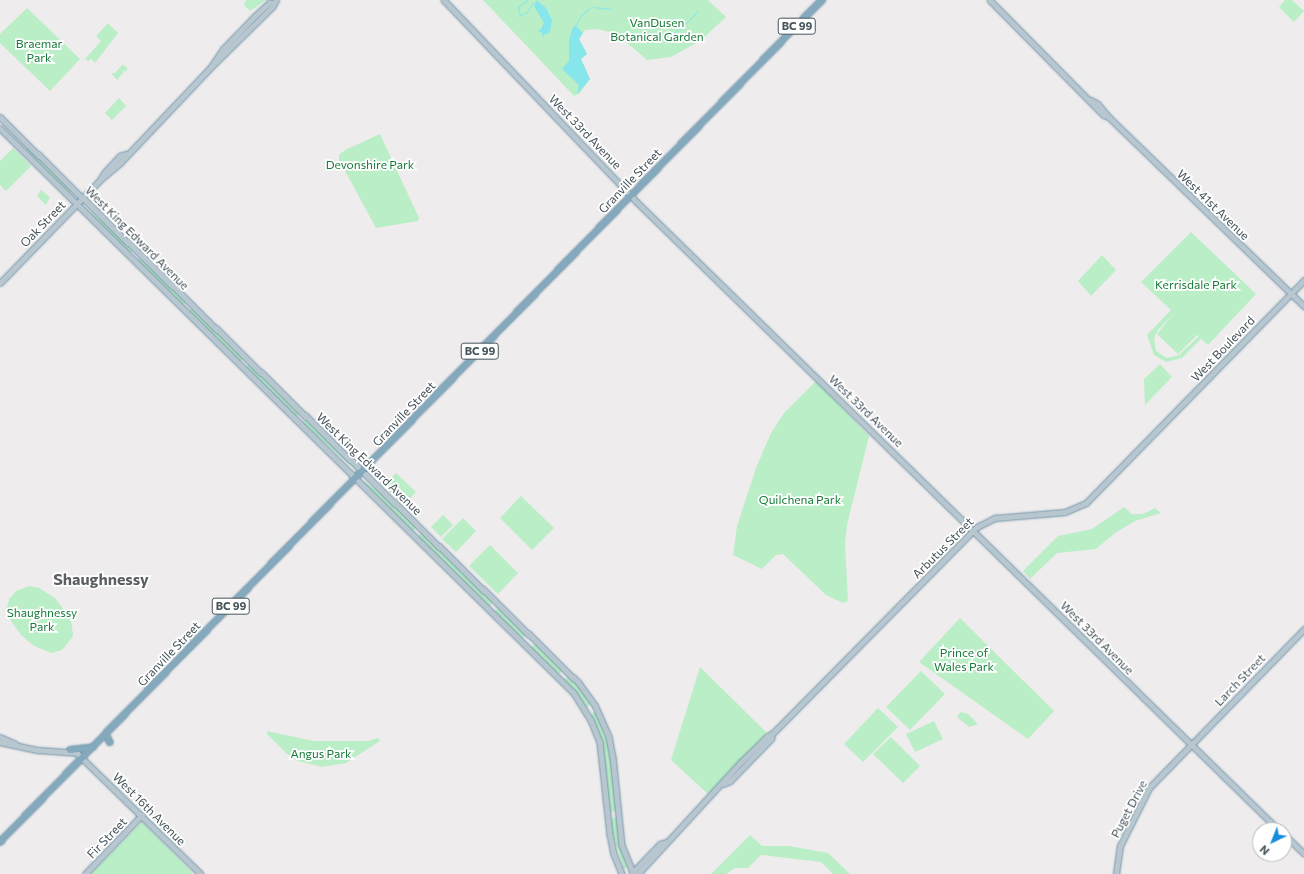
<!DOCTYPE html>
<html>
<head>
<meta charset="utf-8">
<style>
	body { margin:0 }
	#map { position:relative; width:1304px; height:874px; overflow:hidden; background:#efeced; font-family:Commissioner,sans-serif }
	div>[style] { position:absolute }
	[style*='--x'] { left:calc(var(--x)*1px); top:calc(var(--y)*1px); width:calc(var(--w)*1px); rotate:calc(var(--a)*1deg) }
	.green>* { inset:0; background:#baeec6 }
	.water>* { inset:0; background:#87e6eb }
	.stream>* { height:1px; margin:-0.5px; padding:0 0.5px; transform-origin:0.5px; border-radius:0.5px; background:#87e6eb }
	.roads { filter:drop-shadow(0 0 1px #6f93a8) drop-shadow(0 0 1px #6f93a8) }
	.secondary>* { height:4.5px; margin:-2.25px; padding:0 2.25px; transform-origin:2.25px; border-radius:2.25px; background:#b8c7cf }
	.highway>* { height:5.5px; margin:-2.75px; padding:0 2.75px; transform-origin:2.75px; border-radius:2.75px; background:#84a8bc }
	span { translate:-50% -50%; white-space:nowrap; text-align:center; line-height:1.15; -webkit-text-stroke:3.5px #fff; paint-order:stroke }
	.shield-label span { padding:1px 3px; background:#fff; border:1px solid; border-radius:3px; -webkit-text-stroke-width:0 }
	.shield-label { font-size:11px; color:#45535a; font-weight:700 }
	.park-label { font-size:12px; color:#177a39 }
	.street-label { font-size:12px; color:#45535a }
	.district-label { font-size:16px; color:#595e62; font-weight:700 }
	.north { position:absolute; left:1252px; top:822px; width:40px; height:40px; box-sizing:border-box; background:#fff; border:1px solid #b5babd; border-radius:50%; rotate:223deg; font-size:11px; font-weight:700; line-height:16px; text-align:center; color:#45535a }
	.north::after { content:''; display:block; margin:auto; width:14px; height:18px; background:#198ddd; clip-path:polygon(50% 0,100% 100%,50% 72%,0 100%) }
</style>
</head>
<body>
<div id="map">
	<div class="green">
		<i style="clip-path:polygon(246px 0,266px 0,250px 11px,244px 5px)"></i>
		<i style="clip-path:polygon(483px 0,708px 0,726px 17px,700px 41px,671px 57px,647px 60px,617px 34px,597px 29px,585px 30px,579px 39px,587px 54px,581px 59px,590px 79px,580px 93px,574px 96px)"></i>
		<i style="clip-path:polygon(1285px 0,1292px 0,1304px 11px,1294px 22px,1279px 7px)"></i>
		<i style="clip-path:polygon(27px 8px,80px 59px,50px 91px,0 43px,0 34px)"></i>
		<i style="clip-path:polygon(108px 23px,118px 33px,95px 63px,91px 59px,88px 61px,85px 59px,101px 41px,96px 36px)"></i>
		<i style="clip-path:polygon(123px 64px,128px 69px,125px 72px,123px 70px,123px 73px,117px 80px,111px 73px,115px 73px)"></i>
		<i style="clip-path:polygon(119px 98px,126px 106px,112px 120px,105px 113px)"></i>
		<i style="clip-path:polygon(380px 134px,419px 218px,418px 221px,376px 228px,339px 160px,339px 155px,345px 150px)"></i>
		<i style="clip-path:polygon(13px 148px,31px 166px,6px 191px,0 185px,0 161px)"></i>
		<i style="clip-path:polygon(26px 149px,30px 149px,75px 196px,64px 188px)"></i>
		<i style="clip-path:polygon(41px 190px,50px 197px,46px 205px,37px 196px)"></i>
		<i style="clip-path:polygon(84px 207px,108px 226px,133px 251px,129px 253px)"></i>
		<i style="clip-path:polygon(evenodd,1191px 232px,1256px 294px,1208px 345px,1201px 339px,1182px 358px,1166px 362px,1154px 355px,1147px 335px,1171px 310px,1141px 282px,1191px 232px,1174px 313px,1157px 334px,1178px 354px,1197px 335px,1199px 336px,1179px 355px,1167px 358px,1156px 351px,1154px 338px,1158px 330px,1174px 313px)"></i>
		<i style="clip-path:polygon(1102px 255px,1116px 270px,1091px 296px,1078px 281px)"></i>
		<i style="clip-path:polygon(140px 257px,186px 302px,183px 306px,137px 262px)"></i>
		<i style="clip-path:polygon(192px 308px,244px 358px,240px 362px,189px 311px)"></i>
		<i style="clip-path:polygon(249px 364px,299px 413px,297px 417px,246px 367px)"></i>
		<i style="clip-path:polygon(1160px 364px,1172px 377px,1145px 405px,1144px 379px)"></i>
		<i style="clip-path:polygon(816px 381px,869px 436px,847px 525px,845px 544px,848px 601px,843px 603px,826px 595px,783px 554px,776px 555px,762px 569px,733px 555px,737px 526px,756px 468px,771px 433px,784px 413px)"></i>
		<i style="clip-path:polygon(306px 419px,354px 466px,356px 470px,302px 423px)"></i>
		<i style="clip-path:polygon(373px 472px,386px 484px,396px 473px,416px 492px,406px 503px,414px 512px,413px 514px,372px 474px)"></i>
		<i style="clip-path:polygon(364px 481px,382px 494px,417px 527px,412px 532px,364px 484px)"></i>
		<i style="clip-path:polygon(521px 496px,554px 528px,532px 550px,500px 518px)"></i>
		<i style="clip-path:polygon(1124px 507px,1132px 514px,1143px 514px,1155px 508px,1161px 513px,1135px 521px,1115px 533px,1096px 549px,1057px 553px,1030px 579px,1023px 571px,1058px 536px,1092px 529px)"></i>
		<i style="clip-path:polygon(443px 515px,453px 525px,441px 537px,431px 527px)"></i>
		<i style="clip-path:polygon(463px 518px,476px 531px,456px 552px,442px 539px)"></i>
		<i style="clip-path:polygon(422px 532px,493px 602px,489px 607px,418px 537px)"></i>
		<i style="clip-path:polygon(490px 545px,518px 573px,498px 594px,469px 566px)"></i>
		<i style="clip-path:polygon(29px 586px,39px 588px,55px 598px,71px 619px,73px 636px,62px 650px,51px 653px,34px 646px,21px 635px,11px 621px,7px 609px,9px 599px,16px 591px)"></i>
		<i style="clip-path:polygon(499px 607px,527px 634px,521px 639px,494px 612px)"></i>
		<i style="clip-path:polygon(960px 618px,1054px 711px,1028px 739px,919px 662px)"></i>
		<i style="clip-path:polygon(536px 643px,563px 670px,558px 675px,531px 648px)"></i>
		<i style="clip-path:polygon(700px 667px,767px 733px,708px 794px,671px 760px)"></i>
		<i style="clip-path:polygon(921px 671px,945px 694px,910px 730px,886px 707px)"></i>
		<i style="clip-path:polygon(569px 675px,592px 703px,587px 708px,564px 680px)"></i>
		<i style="clip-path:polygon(878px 708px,898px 727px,863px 762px,844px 744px)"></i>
		<i style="clip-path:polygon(596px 710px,610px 750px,616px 810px,610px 813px,603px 748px,591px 715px)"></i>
		<i style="clip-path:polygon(961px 712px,968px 714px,978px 724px,969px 727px,958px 718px,957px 716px)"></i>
		<i style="clip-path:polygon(934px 721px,943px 739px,915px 752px,906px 734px)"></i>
		<i style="clip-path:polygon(267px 731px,314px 741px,368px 741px,378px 738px,380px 741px,346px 763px,322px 767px,298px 761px,287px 754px,267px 734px)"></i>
		<i style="clip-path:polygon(891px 737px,920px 766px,903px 783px,873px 754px)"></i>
		<i style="clip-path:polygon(613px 817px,617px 819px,619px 843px,627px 866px,624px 870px,612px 831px,611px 821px)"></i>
		<i style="clip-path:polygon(142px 822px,193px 873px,192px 874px,91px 874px)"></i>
		<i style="clip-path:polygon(750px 835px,762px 846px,789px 846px,828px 853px,850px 874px,833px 874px,821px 862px,761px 855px,748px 868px,735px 868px,726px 874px,711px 874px)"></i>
	</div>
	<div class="water">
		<i style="clip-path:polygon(536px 0,546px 8px,552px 20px,550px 32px,542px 36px,542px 32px,537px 31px,541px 29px,544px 23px,534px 6px)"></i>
		<i style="clip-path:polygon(576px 26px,583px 33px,579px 39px,587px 54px,581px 59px,590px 79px,577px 94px,579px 85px,562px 69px,569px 61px,569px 39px,573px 27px)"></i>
	</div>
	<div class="stream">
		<i style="--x:527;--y:0;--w:11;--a:142"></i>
		<i style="--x:518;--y:7;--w:8;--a:76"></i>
		<i style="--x:520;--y:15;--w:6;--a:-18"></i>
		<i style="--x:526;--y:13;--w:12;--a:-55"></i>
		<i style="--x:593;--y:7;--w:18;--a:6"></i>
		<i style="--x:575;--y:26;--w:13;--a:-61"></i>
		<i style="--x:581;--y:15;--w:11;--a:-38"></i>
		<i style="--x:683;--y:26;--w:21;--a:-45"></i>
		<i style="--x:636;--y:33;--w:34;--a:3"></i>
		<i style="--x:671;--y:35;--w:12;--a:-35"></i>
	</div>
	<div class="roads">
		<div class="secondary">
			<i style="--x:444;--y:0;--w:278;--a:46.3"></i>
			<i style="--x:636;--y:201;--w:899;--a:44.37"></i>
			<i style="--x:990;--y:0;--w:162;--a:45.3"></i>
			<i style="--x:1104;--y:115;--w:5;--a:22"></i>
			<i style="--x:1109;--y:117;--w:272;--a:44.1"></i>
			<i style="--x:211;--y:67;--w:22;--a:-56"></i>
			<i style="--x:223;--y:49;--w:45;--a:-45.9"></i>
			<i style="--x:254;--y:17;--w:21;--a:-43"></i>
			<i style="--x:269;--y:3;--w:4;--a:0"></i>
			<i style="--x:1091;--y:100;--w:8;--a:30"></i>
			<i style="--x:1098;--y:104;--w:17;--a:50"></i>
			<i style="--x:0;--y:117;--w:810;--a:44.35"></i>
			<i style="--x:579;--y:683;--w:27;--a:54"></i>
			<i style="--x:595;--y:705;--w:35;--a:66"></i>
			<i style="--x:609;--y:737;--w:20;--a:79"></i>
			<i style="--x:613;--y:757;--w:88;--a:84.2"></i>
			<i style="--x:622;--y:845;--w:31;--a:68"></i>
			<i style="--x:0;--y:128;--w:805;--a:44.55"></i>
			<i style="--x:574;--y:693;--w:32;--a:58"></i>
			<i style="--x:591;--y:720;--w:24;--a:68"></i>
			<i style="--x:600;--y:742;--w:93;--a:83.8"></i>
			<i style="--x:610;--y:834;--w:20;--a:79"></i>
			<i style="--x:614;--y:854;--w:22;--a:68"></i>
			<i style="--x:100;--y:180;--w:26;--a:-40"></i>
			<i style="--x:120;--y:163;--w:132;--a:-46.5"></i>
			<i style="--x:211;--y:67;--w:86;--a:-44.5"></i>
			<i style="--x:272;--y:7;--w:8;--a:-60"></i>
			<i style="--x:0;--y:283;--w:144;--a:-45.8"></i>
			<i style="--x:100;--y:180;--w:9;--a:-58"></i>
			<i style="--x:105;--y:172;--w:22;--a:-47"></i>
			<i style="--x:120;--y:156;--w:6;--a:-18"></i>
			<i style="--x:0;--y:737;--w:17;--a:24"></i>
			<i style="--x:0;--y:742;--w:39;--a:12"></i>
			<i style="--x:38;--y:750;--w:39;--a:4"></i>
			<i style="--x:77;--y:753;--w:173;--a:44.3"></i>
			<i style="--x:723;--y:784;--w:8;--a:-23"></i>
			<i style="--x:730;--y:781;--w:59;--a:-45.7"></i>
			<i style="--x:771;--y:739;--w:5;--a:-79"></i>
			<i style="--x:1284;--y:834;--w:28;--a:44"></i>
			<i style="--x:632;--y:873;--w:40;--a:-46"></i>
			<i style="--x:660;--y:844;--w:7;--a:-16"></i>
			<i style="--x:85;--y:874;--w:82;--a:-46"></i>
			<i style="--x:638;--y:874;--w:152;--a:-47.4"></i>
			<i style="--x:741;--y:762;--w:37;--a:-44"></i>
			<i style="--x:768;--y:736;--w:4;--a:-27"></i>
			<i style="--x:772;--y:734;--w:291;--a:-45.3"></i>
			<i style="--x:977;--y:527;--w:20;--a:-27"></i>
			<i style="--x:995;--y:518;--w:70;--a:-4.9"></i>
			<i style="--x:1065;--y:512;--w:23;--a:-23"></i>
			<i style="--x:1086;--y:503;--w:312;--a:-45.6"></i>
			<i style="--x:1116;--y:874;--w:28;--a:-82"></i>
			<i style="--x:1120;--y:846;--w:65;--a:-63.4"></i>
			<i style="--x:1149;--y:788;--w:222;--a:-45.7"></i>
		</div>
		<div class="highway">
			<i style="--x:106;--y:734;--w:9;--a:63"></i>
			<i style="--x:70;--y:750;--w:23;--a:-7"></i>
			<i style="--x:0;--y:842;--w:1177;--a:-45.69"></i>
		</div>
	</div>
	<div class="shield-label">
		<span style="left:797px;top:26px">BC 99</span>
		<span style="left:480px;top:351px">BC 99</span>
		<span style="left:231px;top:606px">BC 99</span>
	</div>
	<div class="park-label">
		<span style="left:657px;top:30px">VanDusen<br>Botanical Garden</span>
		<span style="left:39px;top:51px">Braemar<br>Park</span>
		<span style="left:370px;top:165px">Devonshire Park</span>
		<span style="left:1196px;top:285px">Kerrisdale Park</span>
		<span style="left:800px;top:500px">Quilchena Park</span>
		<span style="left:42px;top:620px">Shaughnessy<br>Park</span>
		<span style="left:964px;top:660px">Prince of<br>Wales Park</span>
		<span style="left:321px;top:754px">Angus Park</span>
	</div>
	<div class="street-label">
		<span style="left:585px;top:132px;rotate:46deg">West 33rd Avenue</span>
		<span style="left:630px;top:181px;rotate:-46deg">Granville Street</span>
		<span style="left:1213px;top:205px;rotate:44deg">West 41st Avenue</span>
		<span style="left:43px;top:224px;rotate:-46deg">Oak Street</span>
		<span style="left:137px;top:238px;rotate:45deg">West King Edward Avenue</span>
		<span style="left:1223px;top:349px;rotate:-46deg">West Boulevard</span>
		<span style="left:866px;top:411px;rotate:44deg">West 33rd Avenue</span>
		<span style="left:404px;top:414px;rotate:-46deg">Granville Street</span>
		<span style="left:369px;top:464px;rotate:44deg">West King Edward Avenue</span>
		<span style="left:943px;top:548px;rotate:-45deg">Arbutus Street</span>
		<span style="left:1097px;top:638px;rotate:45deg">West 33rd Avenue</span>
		<span style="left:169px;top:654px;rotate:-46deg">Granville Street</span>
		<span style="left:1240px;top:680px;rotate:-46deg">Larch Street</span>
		<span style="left:149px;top:809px;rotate:45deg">West 16th Avenue</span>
		<span style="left:1129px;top:809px;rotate:-62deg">Puget Drive</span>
		<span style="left:107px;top:838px;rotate:-46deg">Fir Street</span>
	</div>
	<div class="district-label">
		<span style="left:101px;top:579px">Shaughnessy</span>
	</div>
	<div class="north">N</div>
</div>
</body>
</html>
